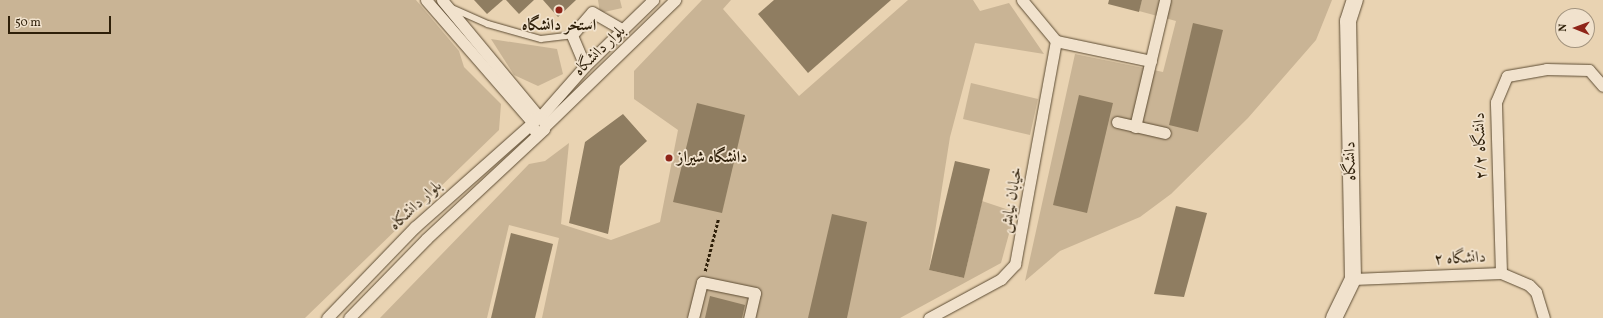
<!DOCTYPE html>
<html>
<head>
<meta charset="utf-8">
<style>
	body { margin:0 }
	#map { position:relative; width:1603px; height:318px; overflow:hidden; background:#e9d3b2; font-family:Vollkorn,Amiri,serif }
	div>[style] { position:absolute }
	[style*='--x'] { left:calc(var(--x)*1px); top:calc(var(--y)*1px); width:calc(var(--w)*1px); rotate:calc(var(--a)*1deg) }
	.green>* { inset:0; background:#c9b495 }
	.building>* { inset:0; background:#8f7d61 }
	.path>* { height:2.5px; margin-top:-1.25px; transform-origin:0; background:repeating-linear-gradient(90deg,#2e1f09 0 3px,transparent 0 5px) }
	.roads { filter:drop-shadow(0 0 1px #5d4c33) drop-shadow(0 0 1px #5d4c33) }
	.lane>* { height:5.5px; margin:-2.75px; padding:0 2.75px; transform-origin:2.75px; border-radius:2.75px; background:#f1e2cd }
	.street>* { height:11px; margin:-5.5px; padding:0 5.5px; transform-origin:5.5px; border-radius:5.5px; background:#f1e2cd }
	.secondary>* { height:16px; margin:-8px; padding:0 8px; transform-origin:8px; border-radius:8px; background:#f1e2cd }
	.dots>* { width:11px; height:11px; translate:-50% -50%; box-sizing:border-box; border:2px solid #f1e2cd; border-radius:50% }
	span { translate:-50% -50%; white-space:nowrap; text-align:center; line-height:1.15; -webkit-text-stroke:3.5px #f1e2cd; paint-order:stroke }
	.poi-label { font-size:16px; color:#2e1f09; font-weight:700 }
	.left { translate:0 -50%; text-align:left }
	.street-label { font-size:16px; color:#2e1f09 }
	.north { position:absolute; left:1555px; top:8px; width:40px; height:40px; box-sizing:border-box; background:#f1e2cd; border:1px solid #a3947f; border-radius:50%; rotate:271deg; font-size:11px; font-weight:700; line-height:16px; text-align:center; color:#2e1f09 }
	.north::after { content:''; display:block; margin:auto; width:14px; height:18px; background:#8f2418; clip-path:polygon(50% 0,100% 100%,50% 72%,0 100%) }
	.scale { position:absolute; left:8px; top:16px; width:103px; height:18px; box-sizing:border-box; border:2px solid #2e1f09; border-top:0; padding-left:5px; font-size:12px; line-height:14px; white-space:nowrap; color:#2e1f09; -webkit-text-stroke:3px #f1e2cd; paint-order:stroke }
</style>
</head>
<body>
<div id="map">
	<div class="green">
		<i style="clip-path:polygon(0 0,416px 0,459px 51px,464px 67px,501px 104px,499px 130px,305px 318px,0 318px)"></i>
		<i style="clip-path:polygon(598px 0,620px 0,622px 8px,600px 13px)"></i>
		<i style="clip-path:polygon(702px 0,731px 0,723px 9px,799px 96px,908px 0,973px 0,980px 11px,1009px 3px,1044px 54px,975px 43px,950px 137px,929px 270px,964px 278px,982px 201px,1015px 212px,1001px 263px,900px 318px,542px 318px,559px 238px,509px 225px,487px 318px,380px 318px,529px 164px,545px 161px,569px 143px,561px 224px,611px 240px,660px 222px,678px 130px,634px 99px,634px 71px)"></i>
		<i style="clip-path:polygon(1142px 0,1332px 0,1316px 40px,1248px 118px,1171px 194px,1140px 217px,1060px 251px,1025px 281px,1075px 54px,1163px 72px,1176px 21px,1139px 11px)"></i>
		<i style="clip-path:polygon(491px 39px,557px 49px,563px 74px,538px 86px,514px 75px)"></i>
		<i style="clip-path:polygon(971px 83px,1038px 99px,1030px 135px,963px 119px)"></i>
	</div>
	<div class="building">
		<i style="clip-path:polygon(474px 0,503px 0,487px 14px)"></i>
		<i style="clip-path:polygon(506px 0,534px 0,519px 14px)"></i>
		<i style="clip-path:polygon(543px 0,576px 0,558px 17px)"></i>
		<i style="clip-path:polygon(774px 0,891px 0,808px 73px,758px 14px)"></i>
		<i style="clip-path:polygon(1109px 0,1142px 0,1139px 12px,1108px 4px)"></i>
		<i style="clip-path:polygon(1193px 23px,1223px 30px,1198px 132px,1169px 125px)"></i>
		<i style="clip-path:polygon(1079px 95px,1113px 103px,1087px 213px,1053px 205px)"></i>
		<i style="clip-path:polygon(697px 103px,745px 115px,722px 213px,673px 202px)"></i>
		<i style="clip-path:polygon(623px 114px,647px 141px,620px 166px,608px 234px,569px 223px,585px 142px)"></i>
		<i style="clip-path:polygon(955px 161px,990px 169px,964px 278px,929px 270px)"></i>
		<i style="clip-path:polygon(1176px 206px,1207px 213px,1184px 297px,1154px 294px)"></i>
		<i style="clip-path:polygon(832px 214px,867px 222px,847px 318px,808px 318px)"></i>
		<i style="clip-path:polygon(511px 233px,553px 244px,535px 318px,491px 318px)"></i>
		<i style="clip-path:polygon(710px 296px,745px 305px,742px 318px,705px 318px)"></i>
	</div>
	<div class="path">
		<i style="--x:705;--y:271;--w:53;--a:-75.7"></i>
	</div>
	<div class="roads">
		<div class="lane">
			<i style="--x:452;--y:8;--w:39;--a:24"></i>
			<i style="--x:488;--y:24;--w:55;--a:15.8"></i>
			<i style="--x:541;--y:39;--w:31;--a:-7"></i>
		</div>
		<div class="street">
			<i style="--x:426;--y:0;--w:162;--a:49"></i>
			<i style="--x:442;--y:0;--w:152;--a:50.3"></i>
			<i style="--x:1022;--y:0;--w:53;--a:50.3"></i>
			<i style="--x:1056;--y:41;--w:97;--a:11.9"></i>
			<i style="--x:585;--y:66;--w:34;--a:-113"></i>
			<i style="--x:572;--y:35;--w:30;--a:-49"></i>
			<i style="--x:592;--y:12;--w:36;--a:30"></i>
			<i style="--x:540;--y:117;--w:68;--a:-48.6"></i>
			<i style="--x:585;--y:66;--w:95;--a:-44.1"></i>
			<i style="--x:1117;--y:122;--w:49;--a:12.9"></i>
			<i style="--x:546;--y:125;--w:180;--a:-44.1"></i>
			<i style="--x:1135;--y:127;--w:130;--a:-76.7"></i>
			<i style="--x:1501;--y:273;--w:171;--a:-91.7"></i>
			<i style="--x:1496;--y:102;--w:28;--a:-67"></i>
			<i style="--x:1507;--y:76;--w:40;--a:-10"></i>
			<i style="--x:1546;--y:69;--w:43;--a:1.3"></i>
			<i style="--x:1589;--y:70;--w:21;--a:49"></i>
			<i style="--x:1353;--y:279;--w:148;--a:-2.3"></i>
			<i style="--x:1501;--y:273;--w:30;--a:23"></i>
			<i style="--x:1529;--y:285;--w:10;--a:45"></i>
			<i style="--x:1536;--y:292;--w:27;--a:73"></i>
			<i style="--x:327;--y:318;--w:127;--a:-46"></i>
			<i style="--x:415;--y:227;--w:157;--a:-41.6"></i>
			<i style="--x:349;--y:318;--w:110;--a:-45.7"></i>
			<i style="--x:426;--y:239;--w:161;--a:-43"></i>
			<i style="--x:544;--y:129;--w:8;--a:-83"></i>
			<i style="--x:545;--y:121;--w:10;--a:-156"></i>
			<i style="--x:536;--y:117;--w:9;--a:117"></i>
			<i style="--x:532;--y:125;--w:7;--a:63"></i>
			<i style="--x:535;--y:131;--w:5;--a:11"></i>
			<i style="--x:693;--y:318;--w:37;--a:-76"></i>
			<i style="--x:702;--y:282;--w:54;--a:11.7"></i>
			<i style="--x:755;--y:293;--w:26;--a:103"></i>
			<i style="--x:929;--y:318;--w:82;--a:-28.4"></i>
			<i style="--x:1001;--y:279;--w:21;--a:-47"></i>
			<i style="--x:1015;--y:264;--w:227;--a:-79.6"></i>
		</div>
		<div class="secondary">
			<i style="--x:1334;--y:318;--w:43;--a:-64"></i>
			<i style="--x:1353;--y:279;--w:258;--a:-91.1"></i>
			<i style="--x:1348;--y:21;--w:22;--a:-72"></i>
		</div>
	</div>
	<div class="dots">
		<i style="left:559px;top:10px;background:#8f2418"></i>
		<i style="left:669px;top:158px;background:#8f2418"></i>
	</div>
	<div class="poi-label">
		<span style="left:559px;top:26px">استخر دانشگاه</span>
		<span class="left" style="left:677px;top:158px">دانشگاه شیراز</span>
	</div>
	<div class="street-label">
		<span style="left:600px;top:51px;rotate:-44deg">بلوار دانشگاه</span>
		<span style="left:1481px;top:146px;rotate:-92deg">۲/۲ دانشگاه</span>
		<span style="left:1351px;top:161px;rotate:-91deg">دانشگاه</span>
		<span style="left:1012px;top:200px;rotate:-80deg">خیابان نیایش</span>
		<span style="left:416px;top:206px;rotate:-43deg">بلوار دانشکاه</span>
		<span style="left:1460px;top:259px;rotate:-3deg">۲ دانشگاه</span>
	</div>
	<div class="north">N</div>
	<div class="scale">50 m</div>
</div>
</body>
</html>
